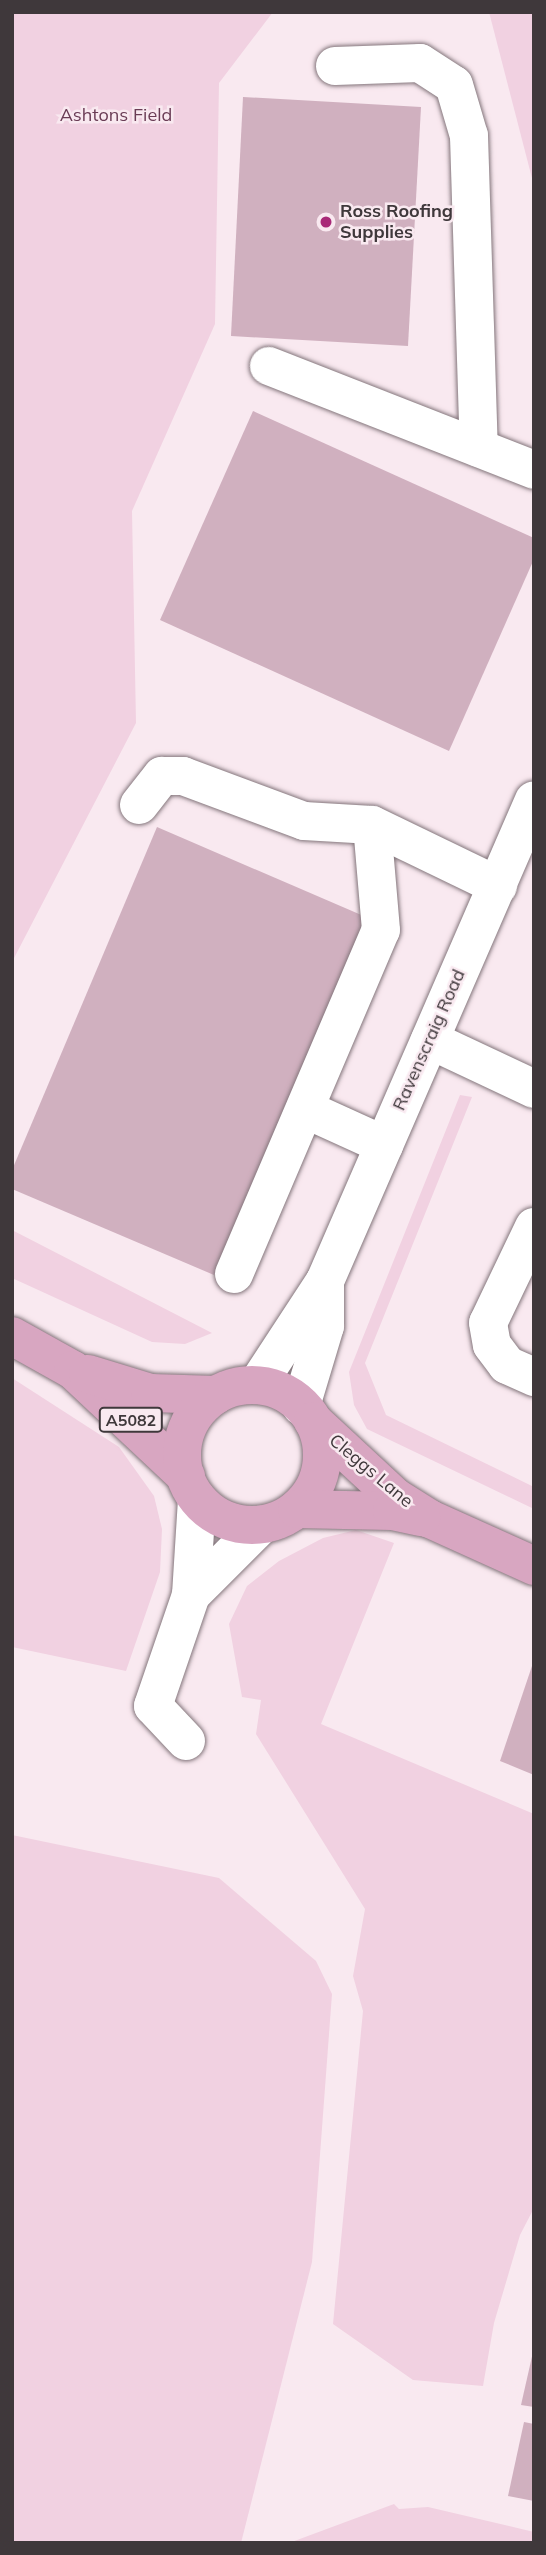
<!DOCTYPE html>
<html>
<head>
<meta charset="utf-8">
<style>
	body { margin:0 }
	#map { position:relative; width:546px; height:2555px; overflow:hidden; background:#f9e9f0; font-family:Mulish,sans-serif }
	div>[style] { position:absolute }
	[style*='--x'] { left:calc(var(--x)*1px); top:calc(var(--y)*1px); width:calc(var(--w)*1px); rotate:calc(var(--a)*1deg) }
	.green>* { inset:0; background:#f1d1e1 }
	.building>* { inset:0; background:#d0b0bf }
	.roads { filter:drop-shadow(0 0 2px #84767c) drop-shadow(0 0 2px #84767c) }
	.minor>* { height:38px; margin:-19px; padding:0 19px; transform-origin:19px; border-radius:19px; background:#fff }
	.major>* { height:38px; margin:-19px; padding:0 19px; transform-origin:19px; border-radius:19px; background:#d8a6c1 }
	.major>.ring { margin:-19px; padding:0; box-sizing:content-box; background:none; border:38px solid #d8a6c1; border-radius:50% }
	.dots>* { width:19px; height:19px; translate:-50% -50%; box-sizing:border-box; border:4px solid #f9e9f0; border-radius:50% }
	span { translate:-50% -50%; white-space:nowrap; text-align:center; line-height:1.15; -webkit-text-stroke:5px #f9e9f0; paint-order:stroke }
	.shield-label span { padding:2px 5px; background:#f9e9f0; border:2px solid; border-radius:5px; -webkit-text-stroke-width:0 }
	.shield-label { font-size:16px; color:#3f383b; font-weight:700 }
	.park-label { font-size:18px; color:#6a3c55 }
	.poi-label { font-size:18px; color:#3f383b; font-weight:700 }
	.left { translate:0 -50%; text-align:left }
	.street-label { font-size:18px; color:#3f383b }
	.frame { position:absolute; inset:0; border:14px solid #3f383b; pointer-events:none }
</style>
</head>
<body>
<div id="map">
	<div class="green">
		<i style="clip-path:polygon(12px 12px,273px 12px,219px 83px,215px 324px,132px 511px,136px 723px,12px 962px)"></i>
		<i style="clip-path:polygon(489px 12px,534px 12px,534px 186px)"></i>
		<i style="clip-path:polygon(460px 1095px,472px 1097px,365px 1363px,386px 1415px,534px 1487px,534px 1509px,367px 1429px,354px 1405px,349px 1372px)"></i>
		<i style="clip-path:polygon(12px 1230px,212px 1333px,185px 1344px,152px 1342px,12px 1278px)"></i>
		<i style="clip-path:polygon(12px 1378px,119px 1447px,154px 1496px,162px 1529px,160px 1572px,126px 1671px,12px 1647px)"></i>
		<i style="clip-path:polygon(356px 1530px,394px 1543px,321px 1724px,534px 1814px,534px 2208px,520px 2235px,494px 2323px,483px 2386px,413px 2380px,333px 2324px,363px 2011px,353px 1976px,365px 1909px,256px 1734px,261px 1700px,242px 1697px,229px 1624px,247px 1586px,279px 1561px,323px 1538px)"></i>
		<i style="clip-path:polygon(12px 1835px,219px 1878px,316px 1961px,332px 1994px,312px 2262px,241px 2543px,12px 2543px)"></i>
		<i style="clip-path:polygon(394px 2504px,399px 2509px,428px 2507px,534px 2532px,534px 2543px,289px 2543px)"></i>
	</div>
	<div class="building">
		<i style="clip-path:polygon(243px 97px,421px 107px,408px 346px,231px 336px)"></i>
		<i style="clip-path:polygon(253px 411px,534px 538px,534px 559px,449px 751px,160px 620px)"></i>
		<i style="clip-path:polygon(157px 827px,366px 917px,214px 1275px,12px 1189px,12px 1170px)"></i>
		<i style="clip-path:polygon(534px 1660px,534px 1775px,500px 1761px)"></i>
		<i style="clip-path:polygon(533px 2352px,534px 2352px,534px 2407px,521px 2405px)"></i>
		<i style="clip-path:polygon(524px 2422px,534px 2424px,534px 2501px,508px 2496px)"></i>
	</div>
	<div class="roads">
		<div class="minor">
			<i style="--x:335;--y:66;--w:85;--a:-2"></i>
			<i style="--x:420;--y:63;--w:40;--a:32.9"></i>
			<i style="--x:454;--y:85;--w:53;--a:73.6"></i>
			<i style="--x:469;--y:136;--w:312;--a:88.2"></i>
			<i style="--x:269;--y:366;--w:285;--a:21.4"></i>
			<i style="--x:139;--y:805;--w:37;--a:-52"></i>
			<i style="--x:162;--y:776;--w:21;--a:0"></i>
			<i style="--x:183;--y:776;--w:129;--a:20.4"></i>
			<i style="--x:304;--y:821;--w:68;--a:3.4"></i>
			<i style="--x:372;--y:825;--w:140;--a:25.8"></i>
			<i style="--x:430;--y:1040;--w:115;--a:25.2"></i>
			<i style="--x:305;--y:1109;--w:87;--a:24.5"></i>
			<i style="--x:534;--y:1227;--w:106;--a:115.6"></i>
			<i style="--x:488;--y:1323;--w:22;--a:80"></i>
			<i style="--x:492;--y:1345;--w:25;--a:53"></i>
			<i style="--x:507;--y:1365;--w:30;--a:24"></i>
			<i style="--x:234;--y:1274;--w:374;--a:-66.9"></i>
			<i style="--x:381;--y:930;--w:105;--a:-94.9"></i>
			<i style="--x:257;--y:1385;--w:124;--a:-56.8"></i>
			<i style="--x:325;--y:1281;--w:524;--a:-66.51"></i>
			<i style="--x:301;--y:1406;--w:84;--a:-73.3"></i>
			<i style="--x:325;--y:1326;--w:45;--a:-90"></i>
			<i style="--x:191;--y:1595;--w:99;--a:-45"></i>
			<i style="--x:186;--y:1741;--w:48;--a:-133.3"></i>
			<i style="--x:153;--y:1706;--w:117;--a:-71.1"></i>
			<i style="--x:191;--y:1595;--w:96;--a:-86.4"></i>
		</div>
		<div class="major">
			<i style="--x:12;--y:1336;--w:70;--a:29.1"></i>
			<i style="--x:73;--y:1370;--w:155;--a:43.2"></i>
			<i style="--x:88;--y:1374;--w:65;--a:17"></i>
			<i style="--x:150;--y:1393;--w:66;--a:1.7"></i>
			<i class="ring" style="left:182px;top:1385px;width:102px;height:102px"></i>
			<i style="--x:313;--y:1421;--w:112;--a:42.8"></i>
			<i style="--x:395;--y:1497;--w:41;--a:32.2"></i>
			<i style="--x:430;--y:1519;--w:114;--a:24.3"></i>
			<i style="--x:297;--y:1509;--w:95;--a:1.2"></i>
			<i style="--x:392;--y:1511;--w:30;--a:12"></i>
		</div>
	</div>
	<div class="dots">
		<i style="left:326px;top:222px;background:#a92978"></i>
	</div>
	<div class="shield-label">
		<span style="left:131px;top:1420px">A5082</span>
	</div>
	<div class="park-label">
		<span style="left:116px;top:115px">Ashtons Field</span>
	</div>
	<div class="poi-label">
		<span class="left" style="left:340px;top:222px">Ross Roofing<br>Supplies</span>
	</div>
	<div class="street-label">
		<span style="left:429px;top:1040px;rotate:-66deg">Ravenscraig Road</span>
		<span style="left:371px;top:1471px;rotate:40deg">Cleggs Lane</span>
	</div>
	<div class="frame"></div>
</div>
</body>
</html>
